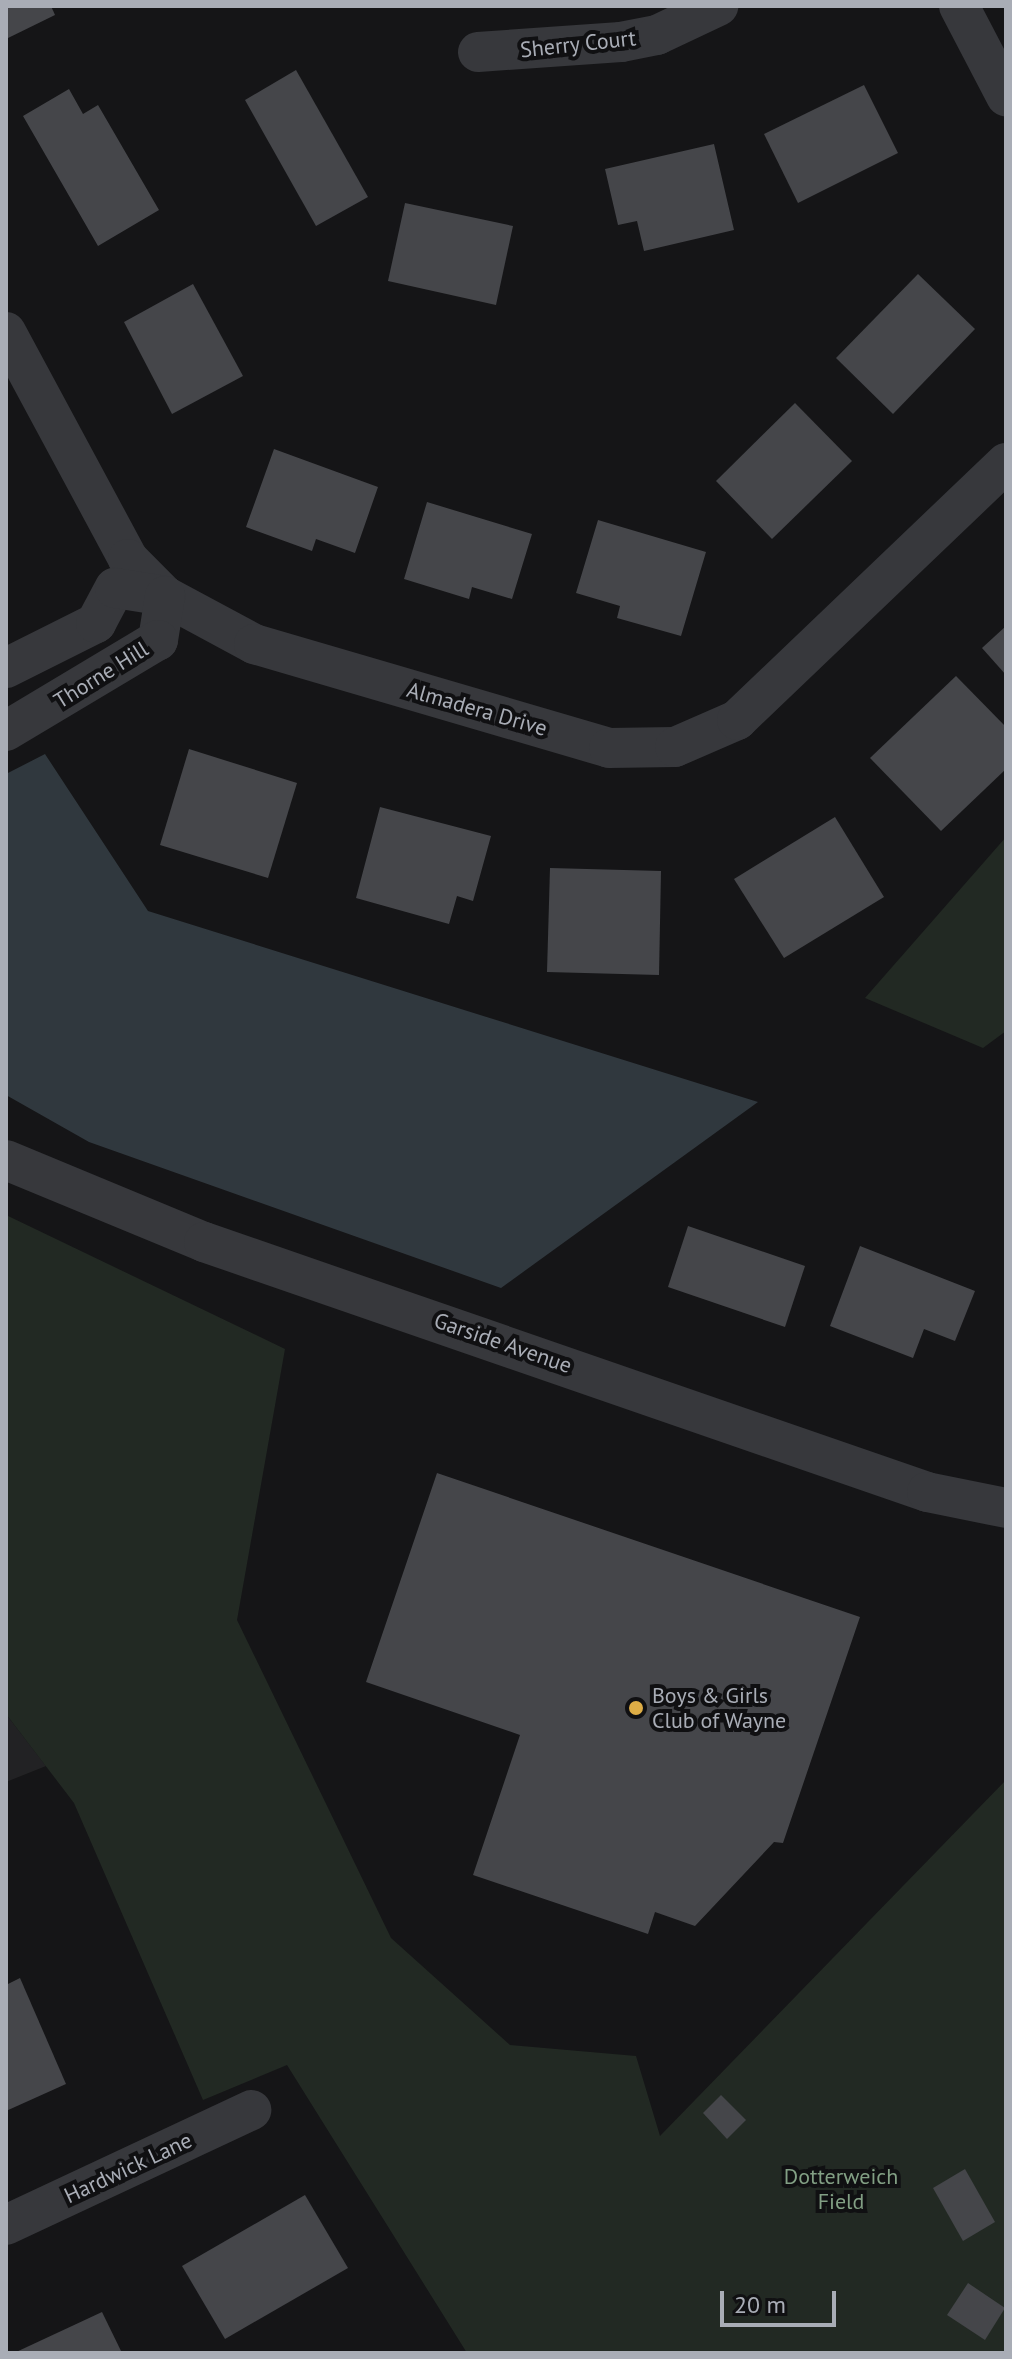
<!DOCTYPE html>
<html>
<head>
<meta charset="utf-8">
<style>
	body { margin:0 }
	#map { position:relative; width:1012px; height:2359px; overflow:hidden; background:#151517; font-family:"PT Sans",sans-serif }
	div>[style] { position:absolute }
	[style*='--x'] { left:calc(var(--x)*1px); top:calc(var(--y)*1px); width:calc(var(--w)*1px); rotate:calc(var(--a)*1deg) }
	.built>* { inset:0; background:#222224 }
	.green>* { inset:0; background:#222923 }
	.water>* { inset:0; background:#30383e }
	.building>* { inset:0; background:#45464a }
	.minor>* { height:40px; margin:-20px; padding:0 20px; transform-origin:20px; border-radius:20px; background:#37383c }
	.dots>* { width:22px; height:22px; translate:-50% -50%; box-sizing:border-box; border:4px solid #101012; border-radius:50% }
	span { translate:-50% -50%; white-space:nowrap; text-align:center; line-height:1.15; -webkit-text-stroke:8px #101012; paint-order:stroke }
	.street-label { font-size:22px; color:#a9adb6 }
	.poi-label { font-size:22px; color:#a9adb6 }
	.left { translate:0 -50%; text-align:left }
	.park-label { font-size:22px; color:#829f84 }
	.frame { position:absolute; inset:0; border:8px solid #a9adb6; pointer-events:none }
	.scale { position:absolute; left:720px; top:2291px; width:116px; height:36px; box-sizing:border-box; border:4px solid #a9adb6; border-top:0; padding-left:10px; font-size:24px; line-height:28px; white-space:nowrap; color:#a9adb6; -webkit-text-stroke:6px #101012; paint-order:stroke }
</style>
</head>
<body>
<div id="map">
	<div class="built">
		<i style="clip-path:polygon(6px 1714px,46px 1766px,6px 1782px)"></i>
	</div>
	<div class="green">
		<i style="clip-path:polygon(1006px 837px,1006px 1031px,983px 1048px,865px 998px)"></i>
		<i style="clip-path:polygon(6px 1215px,285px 1349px,237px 1620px,391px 1938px,510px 2045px,636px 2056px,660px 2136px,1006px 1780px,1006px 2353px,467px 2353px,287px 2065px,203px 2100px,74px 1803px,6px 1714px)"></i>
	</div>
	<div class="water">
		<i style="clip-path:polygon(45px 754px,148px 911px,758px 1102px,501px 1288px,89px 1142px,6px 1095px,6px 774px)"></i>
	</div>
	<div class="building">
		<i style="clip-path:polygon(6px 6px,51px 6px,55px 15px,6px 39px)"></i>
		<i style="clip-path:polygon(296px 70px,368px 197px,316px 226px,245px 100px)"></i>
		<i style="clip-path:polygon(864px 85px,898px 153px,798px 203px,764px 134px)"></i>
		<i style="clip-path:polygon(69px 89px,83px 114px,98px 105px,159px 210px,98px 246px,23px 116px)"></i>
		<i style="clip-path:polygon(714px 144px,734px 230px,644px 251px,637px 221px,618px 225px,605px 169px)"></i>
		<i style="clip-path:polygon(405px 203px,513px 226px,496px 305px,388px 281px)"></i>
		<i style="clip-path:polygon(918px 274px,975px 329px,893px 414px,836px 358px)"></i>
		<i style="clip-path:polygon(193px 284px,243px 376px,172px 414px,124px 322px)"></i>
		<i style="clip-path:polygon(795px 403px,852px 461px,772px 539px,716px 481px)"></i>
		<i style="clip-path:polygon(274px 449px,378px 487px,355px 553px,316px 539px,312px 551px,246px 527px)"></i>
		<i style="clip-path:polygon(427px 502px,532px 534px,512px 599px,472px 587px,469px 599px,404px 579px)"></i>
		<i style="clip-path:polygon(598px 520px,706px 552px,681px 636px,617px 618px,620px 606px,576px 593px)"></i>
		<i style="clip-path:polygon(1006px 626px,1006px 675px,982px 648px)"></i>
		<i style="clip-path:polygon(956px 676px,1006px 727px,1006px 769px,941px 831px,870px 758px)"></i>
		<i style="clip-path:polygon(189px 749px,297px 783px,268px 878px,160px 845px)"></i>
		<i style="clip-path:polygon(380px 807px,491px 836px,473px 901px,457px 896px,449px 924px,356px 898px)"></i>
		<i style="clip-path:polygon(835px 817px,884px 897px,784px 958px,734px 879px)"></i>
		<i style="clip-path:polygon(550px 868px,661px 871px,659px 975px,547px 972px)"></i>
		<i style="clip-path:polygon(688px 1226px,805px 1266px,785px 1327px,668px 1287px)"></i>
		<i style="clip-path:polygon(860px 1246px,975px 1291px,955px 1341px,924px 1329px,913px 1358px,830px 1326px)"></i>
		<i style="clip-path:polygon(437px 1473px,860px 1617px,783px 1843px,774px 1842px,695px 1926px,655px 1912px,648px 1934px,473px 1875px,520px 1735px,366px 1682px)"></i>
		<i style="clip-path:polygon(20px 1978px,66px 2084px,6px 2111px,6px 1985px)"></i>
		<i style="clip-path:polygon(721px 2095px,746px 2120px,727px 2139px,703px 2113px)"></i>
		<i style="clip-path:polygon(965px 2169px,995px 2222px,963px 2241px,933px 2188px)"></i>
		<i style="clip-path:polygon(305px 2195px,348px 2268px,225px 2339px,182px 2266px)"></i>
		<i style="clip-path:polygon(968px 2283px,1005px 2308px,985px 2340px,947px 2315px)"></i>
		<i style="clip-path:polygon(102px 2312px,122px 2353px,14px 2353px)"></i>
	</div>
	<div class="minor">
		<i style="--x:959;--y:6;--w:102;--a:62.4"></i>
		<i style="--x:478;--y:52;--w:143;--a:-4"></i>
		<i style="--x:621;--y:42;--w:37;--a:-11"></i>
		<i style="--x:657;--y:35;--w:68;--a:-25.4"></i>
		<i style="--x:6;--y:332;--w:258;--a:61.7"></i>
		<i style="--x:128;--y:559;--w:52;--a:45"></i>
		<i style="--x:165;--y:596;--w:101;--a:28.3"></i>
		<i style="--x:254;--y:644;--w:370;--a:16.3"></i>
		<i style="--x:609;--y:748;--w:66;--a:-0.9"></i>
		<i style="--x:675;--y:747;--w:68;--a:-23.5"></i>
		<i style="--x:737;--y:720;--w:372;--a:-43.7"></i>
		<i style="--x:6;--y:668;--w:101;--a:-26.6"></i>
		<i style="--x:96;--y:623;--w:40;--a:-62"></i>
		<i style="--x:115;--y:588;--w:51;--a:9.1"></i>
		<i style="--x:165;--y:596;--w:45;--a:99"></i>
		<i style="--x:158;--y:640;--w:177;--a:149.1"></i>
		<i style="--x:6;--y:1160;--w:214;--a:22.5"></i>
		<i style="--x:204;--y:1242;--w:765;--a:19.07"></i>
		<i style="--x:927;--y:1492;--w:81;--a:11.4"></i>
		<i style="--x:6;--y:2225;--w:271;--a:-25.1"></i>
	</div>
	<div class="dots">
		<i style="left:636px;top:1708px;background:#dead46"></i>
	</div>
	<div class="street-label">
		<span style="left:578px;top:44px;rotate:-6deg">Sherry Court</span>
		<span style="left:101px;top:675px;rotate:-32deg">Thorne Hill</span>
		<span style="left:477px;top:709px;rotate:16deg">Almadera Drive</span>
		<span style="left:503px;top:1343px;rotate:19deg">Garside Avenue</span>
		<span style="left:128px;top:2168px;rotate:-25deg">Hardwick Lane</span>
	</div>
	<div class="poi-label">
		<span class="left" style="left:652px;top:1708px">Boys &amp; Girls<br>Club of Wayne</span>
	</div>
	<div class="park-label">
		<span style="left:841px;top:2189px">Dotterweich<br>Field</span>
	</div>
	<div class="frame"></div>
	<div class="scale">20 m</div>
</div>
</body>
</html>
